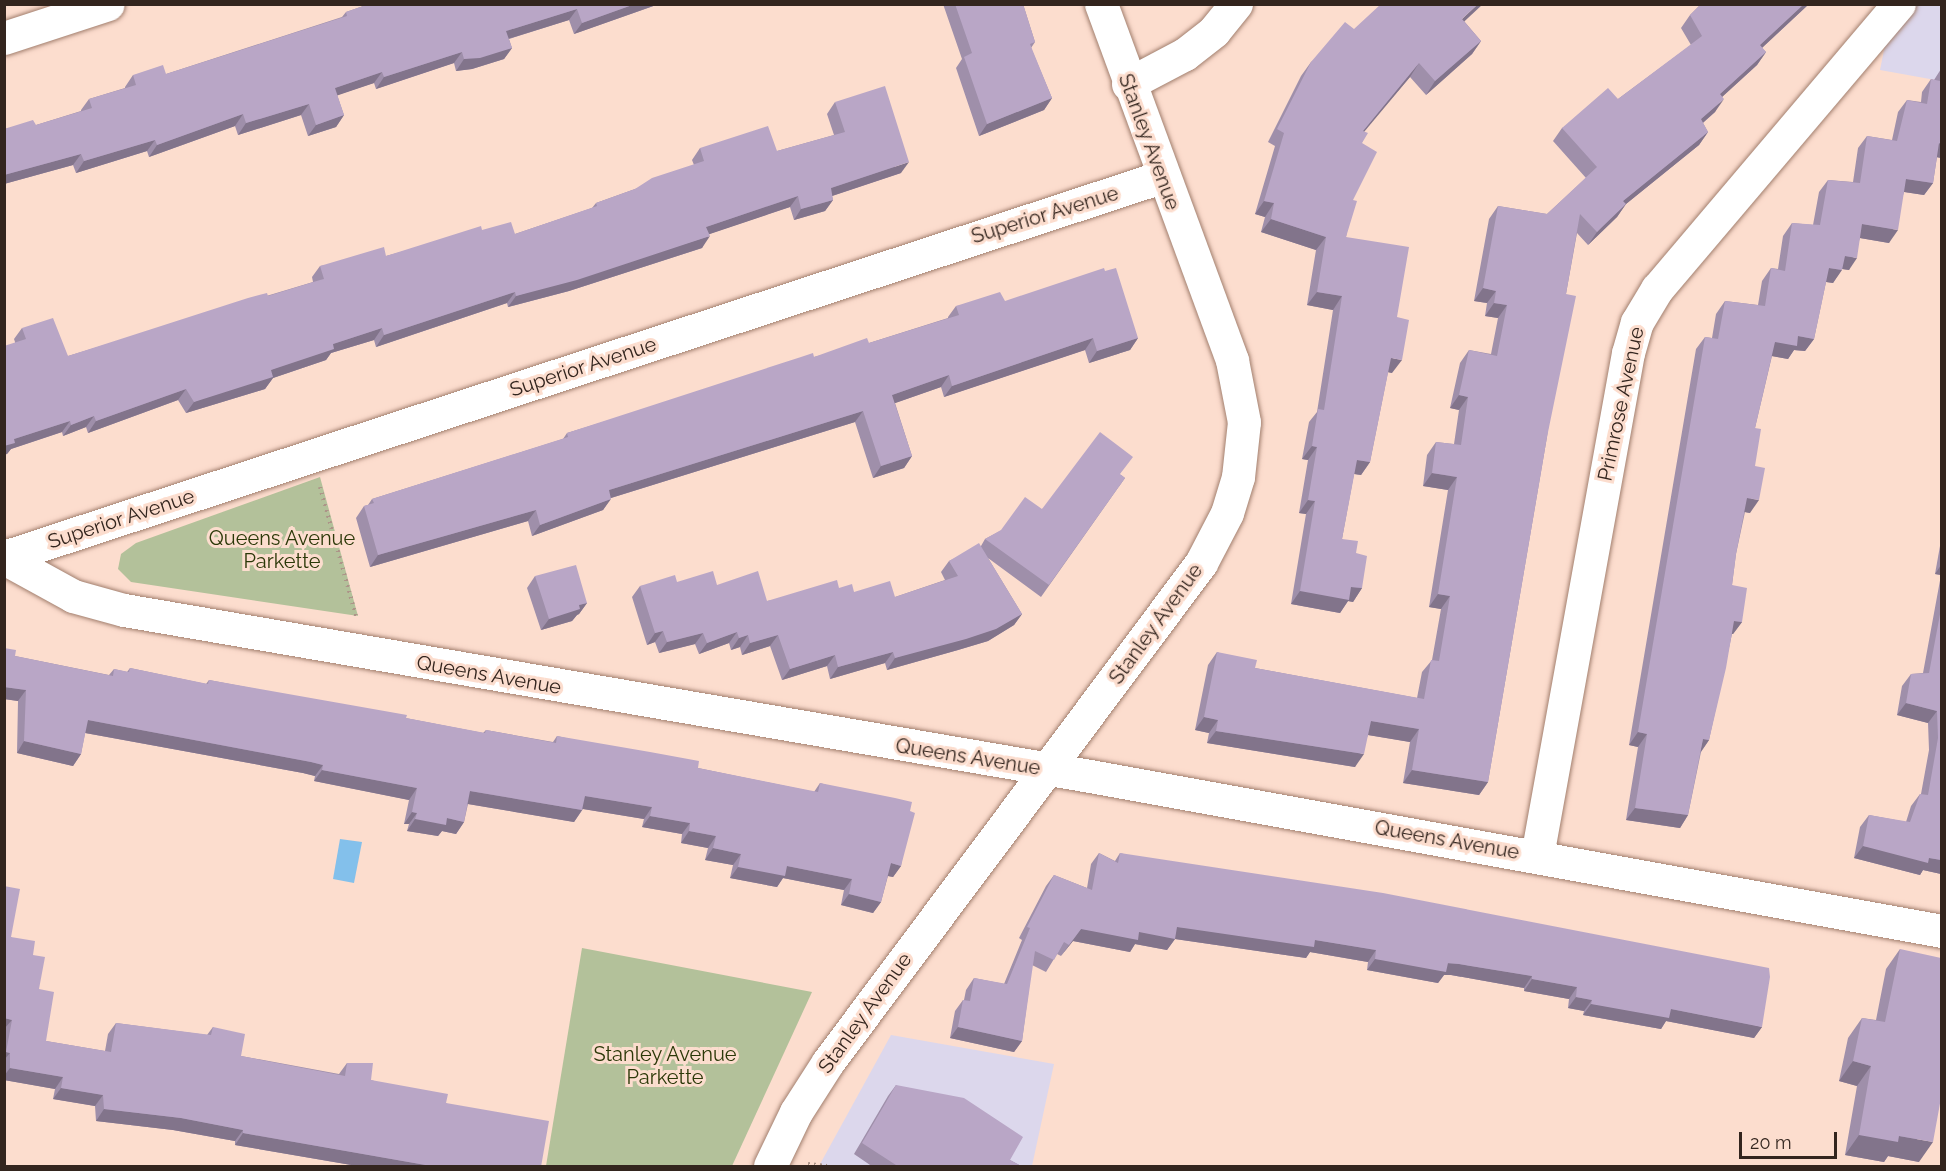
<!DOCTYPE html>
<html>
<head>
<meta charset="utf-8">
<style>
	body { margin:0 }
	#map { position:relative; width:1946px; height:1171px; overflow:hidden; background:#fcddce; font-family:Raleway,sans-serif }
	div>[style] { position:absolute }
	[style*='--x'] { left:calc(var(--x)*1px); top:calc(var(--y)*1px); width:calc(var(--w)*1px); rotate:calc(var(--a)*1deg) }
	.commercial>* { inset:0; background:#dcd7ec }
	.green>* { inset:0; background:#b3c19a }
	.water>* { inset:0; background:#83c0eb }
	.path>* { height:4px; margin-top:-2px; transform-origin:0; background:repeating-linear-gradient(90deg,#ac9488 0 1.5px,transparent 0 6px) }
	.roads { filter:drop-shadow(0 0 2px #a27f6e) drop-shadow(0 0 2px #a27f6e) }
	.minor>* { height:33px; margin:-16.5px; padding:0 16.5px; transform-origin:16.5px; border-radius:16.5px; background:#fff }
	.wall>* { inset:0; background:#9f8faa }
	.shaded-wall>* { inset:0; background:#82748b }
	.building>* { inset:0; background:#b9a6c6 }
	span { translate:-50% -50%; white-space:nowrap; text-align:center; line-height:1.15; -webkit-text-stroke:6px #fcddce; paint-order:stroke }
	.street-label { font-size:20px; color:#33251e }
	.park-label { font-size:20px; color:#2b3808 }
	.frame { position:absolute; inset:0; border:6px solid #33251e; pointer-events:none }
	.scale { position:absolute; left:1739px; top:1132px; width:98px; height:27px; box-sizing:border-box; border:3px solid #33251e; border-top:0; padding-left:8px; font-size:18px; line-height:21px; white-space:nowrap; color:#33251e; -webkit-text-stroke:4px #fcddce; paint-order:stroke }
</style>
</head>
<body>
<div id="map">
	<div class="commercial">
		<i style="clip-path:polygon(1893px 5px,1941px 5px,1941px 81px,1880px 70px)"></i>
		<i style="clip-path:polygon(891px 1035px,1054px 1064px,1032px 1166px,819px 1166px)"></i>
	</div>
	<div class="green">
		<i style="clip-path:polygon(320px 477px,358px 616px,131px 582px,118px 569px,121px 554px,136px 543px)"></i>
		<i style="clip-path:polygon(582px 948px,812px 992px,732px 1166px,546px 1166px)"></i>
	</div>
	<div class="water">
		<i style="clip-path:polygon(340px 839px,362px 842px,354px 883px,333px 879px)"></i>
	</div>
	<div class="path">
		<i style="--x:320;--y:487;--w:134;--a:74.4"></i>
		<i style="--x:808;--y:1164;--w:19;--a:6"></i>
	</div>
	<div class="roads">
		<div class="minor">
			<i style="--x:4;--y:38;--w:109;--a:-18.1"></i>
			<i style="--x:1128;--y:84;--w:64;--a:-27.8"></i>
			<i style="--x:1185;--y:54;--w:37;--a:-38"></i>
			<i style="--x:1214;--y:31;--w:35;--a:-51"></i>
			<i style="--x:4;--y:557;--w:1218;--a:-18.18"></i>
			<i style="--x:4;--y:558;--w:79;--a:28.8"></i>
			<i style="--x:73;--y:596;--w:53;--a:15.4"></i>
			<i style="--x:124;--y:610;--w:980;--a:9.75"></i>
			<i style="--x:1090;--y:776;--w:866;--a:10.31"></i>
			<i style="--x:1537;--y:856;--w:511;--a:-79.75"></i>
			<i style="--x:1628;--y:353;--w:32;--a:-74"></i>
			<i style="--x:1637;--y:322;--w:39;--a:-59"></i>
			<i style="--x:1657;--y:289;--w:374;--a:-49.7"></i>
			<i style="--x:770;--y:1166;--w:60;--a:-64.3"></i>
			<i style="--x:796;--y:1112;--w:59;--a:-57.4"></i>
			<i style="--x:828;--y:1062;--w:623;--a:-53.22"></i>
			<i style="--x:1201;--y:563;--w:56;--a:-62.5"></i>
			<i style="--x:1227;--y:513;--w:38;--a:-73"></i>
			<i style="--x:1238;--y:477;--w:55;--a:-83.8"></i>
			<i style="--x:1244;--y:422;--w:63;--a:-101"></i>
			<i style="--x:1232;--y:360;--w:379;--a:-110.2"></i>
		</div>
	</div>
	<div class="wall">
		<i style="clip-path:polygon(369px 4px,659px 4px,574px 34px,569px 20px,509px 39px,512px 48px,504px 59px,472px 69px,456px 71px,454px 63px,376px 89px,374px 83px,337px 95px,344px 115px,336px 127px,308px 136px,301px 115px,238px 135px,235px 126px,149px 157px,147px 151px,76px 173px,73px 165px,4px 184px,4px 129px,36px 125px,81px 111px,81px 110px,89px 99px,125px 88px,125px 87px,133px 75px,166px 74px,342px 17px,346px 12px)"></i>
		<i style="clip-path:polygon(943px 4px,1023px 4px,1035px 42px,1031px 48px,1052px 98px,1044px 110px,979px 136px,956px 68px,962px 59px)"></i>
		<i style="clip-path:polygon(1701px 4px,1809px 4px,1762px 48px,1766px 52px,1757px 65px,1722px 97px,1715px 112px,1703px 123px,1708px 132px,1699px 145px,1626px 204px,1617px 217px,1588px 245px,1577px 233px,1566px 294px,1547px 437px,1488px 782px,1479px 795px,1403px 783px,1410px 742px,1368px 735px,1355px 767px,1207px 743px,1209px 733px,1195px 730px,1208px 665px,1217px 652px,1255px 668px,1417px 698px,1422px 672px,1432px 660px,1441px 609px,1429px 607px,1448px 490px,1423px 486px,1427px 455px,1436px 442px,1454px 444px,1459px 410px,1450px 408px,1460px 363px,1469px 350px,1491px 354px,1498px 318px,1485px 316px,1487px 303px,1474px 301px,1489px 219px,1498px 206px,1547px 214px,1586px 178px,1553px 141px,1562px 128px,1618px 99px,1691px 45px,1681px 28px,1690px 15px)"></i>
		<i style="clip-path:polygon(1464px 21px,1481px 41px,1472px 54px,1426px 95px,1410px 77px,1364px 131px,1346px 237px,1397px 317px,1392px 373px,1388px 372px,1370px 462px,1361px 475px,1354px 474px,1342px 539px,1356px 553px,1362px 588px,1353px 602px,1348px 601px,1340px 613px,1291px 604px,1306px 514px,1299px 513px,1308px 460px,1302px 459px,1309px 422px,1317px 412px,1333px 310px,1307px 305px,1316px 250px,1261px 232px,1265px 217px,1255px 214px,1275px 146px,1268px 142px,1301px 76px,1311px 62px,1354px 29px)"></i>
		<i style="clip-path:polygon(1941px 69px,1941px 158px,1937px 157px,1933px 183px,1924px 195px,1904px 192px,1889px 243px,1860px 238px,1849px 270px,1842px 269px,1833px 283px,1826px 282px,1814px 339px,1805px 351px,1794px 350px,1788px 359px,1772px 356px,1755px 428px,1755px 466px,1750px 513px,1745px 512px,1736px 554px,1732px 585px,1742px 622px,1733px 634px,1732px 634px,1709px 740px,1701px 752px,1688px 815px,1680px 828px,1626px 820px,1638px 747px,1629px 745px,1696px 349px,1705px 337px,1712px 338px,1716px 314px,1725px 301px,1758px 305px,1762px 281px,1771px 268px,1778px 269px,1783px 236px,1792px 223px,1813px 225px,1819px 192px,1828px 180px,1853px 182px,1858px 148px,1867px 136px,1892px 140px,1898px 112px,1907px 100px,1921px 102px,1922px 92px,1931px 79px,1934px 80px)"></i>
		<i style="clip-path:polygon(835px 102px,901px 173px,832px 196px,833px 200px,825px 211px,794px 220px,790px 207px,709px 234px,702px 248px,569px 291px,508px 307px,507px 303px,376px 347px,374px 340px,331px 353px,326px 360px,273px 378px,265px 389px,186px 413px,178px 400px,88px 433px,86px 427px,63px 436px,62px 432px,11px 449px,7px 454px,15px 342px,14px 339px,22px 328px,68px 356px,313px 282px,312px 277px,320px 266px,386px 256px,482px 230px,515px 234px,592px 208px,596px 203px,635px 189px,694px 165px,692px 160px,700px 148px,777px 151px,834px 135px,827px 114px)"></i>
		<i style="clip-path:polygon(1005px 301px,1138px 338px,1130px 350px,1089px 363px,1085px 350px,944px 397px,941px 387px,895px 403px,912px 456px,904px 468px,873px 478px,855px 422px,611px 498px,603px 510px,532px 536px,528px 521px,370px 567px,356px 518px,364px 506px,368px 505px,372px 499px,563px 439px,567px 433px,814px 357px,869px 343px,948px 318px,948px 317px,956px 306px)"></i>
		<i style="clip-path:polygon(1121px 475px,1125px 478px,1041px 597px,988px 558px,1022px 614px,1014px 625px,988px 641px,958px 650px,887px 670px,885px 663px,830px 679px,827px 666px,782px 680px,770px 646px,742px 655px,740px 647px,731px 650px,729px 643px,699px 654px,695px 644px,659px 653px,655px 642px,647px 645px,632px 597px,640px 586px,677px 582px,717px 585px,767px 601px,839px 588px,854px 592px,895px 597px,945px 580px,941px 572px,949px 561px,981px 546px,985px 539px,1042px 509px)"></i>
		<i style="clip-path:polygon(1941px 545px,1941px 575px,1935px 574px,1940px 546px)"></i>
		<i style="clip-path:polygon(1941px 575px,1941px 874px,1923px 870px,1920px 875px,1854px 858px,1860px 827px,1869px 815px,1906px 822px,1911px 806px,1920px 794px,1921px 794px,1929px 750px,1928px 723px,1897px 715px,1902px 686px,1911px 674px,1923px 673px)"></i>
		<i style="clip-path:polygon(535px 576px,587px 603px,579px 614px,577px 615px,572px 621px,541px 630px,527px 588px)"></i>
		<i style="clip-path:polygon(4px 648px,15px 656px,109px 675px,114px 669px,127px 672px,130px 668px,206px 684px,209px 680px,483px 733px,486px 730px,553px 742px,557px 736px,698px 768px,814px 792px,820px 783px,910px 811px,901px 866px,893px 877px,888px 876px,881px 902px,873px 913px,841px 905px,844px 890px,783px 878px,777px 887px,730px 878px,733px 865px,705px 860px,708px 848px,681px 843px,682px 834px,642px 827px,644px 819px,583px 809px,574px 822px,468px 804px,464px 822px,456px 834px,442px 831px,438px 836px,407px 831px,409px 824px,404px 824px,409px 800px,314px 781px,315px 776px,303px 773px,85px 733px,81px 754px,73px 766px,17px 753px,18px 701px,4px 699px)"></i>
		<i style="clip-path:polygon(1099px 853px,1115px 861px,1120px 853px,1762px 1027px,1754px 1038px,1666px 1021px,1661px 1029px,1583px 1015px,1584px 1011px,1568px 1008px,1569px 999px,1524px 991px,1524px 988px,1451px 975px,1444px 975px,1438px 983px,1367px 970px,1368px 962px,1310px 952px,1306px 958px,1175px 939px,1167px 950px,1135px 944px,1130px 952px,1073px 941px,1061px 956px,1057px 954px,1046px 972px,1032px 965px,1022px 1041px,1014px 1052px,950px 1038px,955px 1011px,963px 1000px,964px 1000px,966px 990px,974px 978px,1004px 984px,1022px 940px,1019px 938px,1046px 886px,1054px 875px,1087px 888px,1091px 864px)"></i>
		<i style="clip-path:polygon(4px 886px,11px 937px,33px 955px,39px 989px,46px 1041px,105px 1051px,108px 1034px,116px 1023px,207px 1035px,213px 1027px,241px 1056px,339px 1074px,347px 1063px,371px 1080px,446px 1103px,541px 1167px,363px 1167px,235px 1145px,235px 1141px,173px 1130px,96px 1121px,95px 1106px,53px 1099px,55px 1089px,4px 1080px)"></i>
		<i style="clip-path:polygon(1900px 949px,1919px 1162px,1888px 1156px,1884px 1162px,1845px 1155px,1857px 1086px,1839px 1081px,1848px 1038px,1862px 1018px,1876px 1020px,1886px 969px)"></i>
		<i style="clip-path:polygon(896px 1085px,1010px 1160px,1023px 1167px,873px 1167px,854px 1154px,888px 1096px)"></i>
	</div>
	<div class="shaded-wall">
		<i style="clip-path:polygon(635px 4px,659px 4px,574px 34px,582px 23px)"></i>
		<i style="clip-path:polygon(1478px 4px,1483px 4px,1453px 32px,1462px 19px)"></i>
		<i style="clip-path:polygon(1804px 4px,1809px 4px,1751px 58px,1760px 45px)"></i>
		<i style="clip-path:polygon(577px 9px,569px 20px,498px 42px,506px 31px)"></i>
		<i style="clip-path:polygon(1481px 41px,1472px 54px,1426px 95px,1435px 81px)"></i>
		<i style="clip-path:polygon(512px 48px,504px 59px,472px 69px,456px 71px,464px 59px)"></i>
		<i style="clip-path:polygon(462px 52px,454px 63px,376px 89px,384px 77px)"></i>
		<i style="clip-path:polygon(1766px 52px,1757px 65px,1711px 107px,1720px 94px)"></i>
		<i style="clip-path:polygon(1419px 63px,1410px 77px,1354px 144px,1363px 131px)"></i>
		<i style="clip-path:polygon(382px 72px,374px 83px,327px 99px,335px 88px)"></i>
		<i style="clip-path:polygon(1052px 98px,1044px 110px,979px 136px,987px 124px)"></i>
		<i style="clip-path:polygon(1724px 99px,1715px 112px,1692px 132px,1701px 119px)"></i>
		<i style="clip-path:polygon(309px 104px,301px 115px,238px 135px,246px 123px)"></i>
		<i style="clip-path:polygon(243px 114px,235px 126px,149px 157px,157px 145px)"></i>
		<i style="clip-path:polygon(344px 115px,336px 127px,308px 136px,316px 125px)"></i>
		<i style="clip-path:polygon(1708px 132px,1699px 145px,1626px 204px,1617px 217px,1588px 245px,1597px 232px,1623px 201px)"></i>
		<i style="clip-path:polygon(155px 140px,147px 151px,76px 173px,84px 161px)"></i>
		<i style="clip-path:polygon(1939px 143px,1941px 144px,1941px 158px,1930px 156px)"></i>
		<i style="clip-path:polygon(81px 154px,73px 165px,4px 184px,4px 175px)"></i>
		<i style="clip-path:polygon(909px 162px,901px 173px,823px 199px,831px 188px)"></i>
		<i style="clip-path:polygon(1906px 179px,1933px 183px,1924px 195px,1898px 191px)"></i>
		<i style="clip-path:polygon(798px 196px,790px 207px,698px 238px,706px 227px)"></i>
		<i style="clip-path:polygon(833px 200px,825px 211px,794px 220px,801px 209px)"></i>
		<i style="clip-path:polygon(1264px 201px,1274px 203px,1265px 217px,1255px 214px)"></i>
		<i style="clip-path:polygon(1271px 219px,1326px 237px,1316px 250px,1261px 232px)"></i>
		<i style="clip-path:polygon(1862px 224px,1898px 230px,1889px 243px,1854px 237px)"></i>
		<i style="clip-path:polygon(710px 236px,702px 248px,569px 291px,508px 307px,516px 296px)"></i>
		<i style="clip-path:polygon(1845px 256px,1857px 258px,1849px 270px,1836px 268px)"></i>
		<i style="clip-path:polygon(1829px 268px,1842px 270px,1833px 283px,1820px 281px)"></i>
		<i style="clip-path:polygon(1483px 288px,1496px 291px,1487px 303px,1474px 301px)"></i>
		<i style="clip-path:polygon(515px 292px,507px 303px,376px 347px,384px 335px)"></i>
		<i style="clip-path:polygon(1317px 292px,1342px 296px,1333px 310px,1307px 305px)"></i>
		<i style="clip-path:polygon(1494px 303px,1507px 305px,1498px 318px,1485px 316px)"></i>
		<i style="clip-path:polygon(382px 328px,374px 340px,331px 353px,326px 360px,273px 378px,265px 389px,186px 413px,194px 402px,333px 344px)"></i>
		<i style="clip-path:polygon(1798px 336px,1814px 339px,1805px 351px,1794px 350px,1788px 359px,1766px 355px,1775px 342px)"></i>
		<i style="clip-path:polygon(1093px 338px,1085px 350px,944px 397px,952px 386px)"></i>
		<i style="clip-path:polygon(1138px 338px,1130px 350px,1089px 363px,1097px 351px)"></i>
		<i style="clip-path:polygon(1391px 358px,1402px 360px,1392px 373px,1382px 371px)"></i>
		<i style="clip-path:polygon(949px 375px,941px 387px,884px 407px,892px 395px)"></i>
		<i style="clip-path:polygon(186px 389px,178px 400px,88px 433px,96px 421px)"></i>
		<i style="clip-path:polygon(1459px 395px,1468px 397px,1459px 410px,1450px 408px)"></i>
		<i style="clip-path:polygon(863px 411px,855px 422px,601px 501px,609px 490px)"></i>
		<i style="clip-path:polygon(94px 416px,86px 427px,63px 436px,71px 425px)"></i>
		<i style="clip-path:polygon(70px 421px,62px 432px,11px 449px,7px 454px,4px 455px,4px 446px,14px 439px)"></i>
		<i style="clip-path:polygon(1312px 446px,1317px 447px,1308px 460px,1302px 459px)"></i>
		<i style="clip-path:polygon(912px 456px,904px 468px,873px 478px,881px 466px)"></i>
		<i style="clip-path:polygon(1357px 460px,1370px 462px,1361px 475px,1348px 473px)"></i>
		<i style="clip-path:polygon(1432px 473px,1457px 477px,1448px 490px,1423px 486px)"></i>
		<i style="clip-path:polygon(1747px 498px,1759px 500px,1750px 513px,1739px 511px)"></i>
		<i style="clip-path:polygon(611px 499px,603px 510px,532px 536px,540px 525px)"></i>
		<i style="clip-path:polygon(1308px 500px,1315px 501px,1306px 514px,1299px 513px)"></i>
		<i style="clip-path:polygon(536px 510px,528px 521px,370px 567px,378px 555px)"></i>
		<i style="clip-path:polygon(1941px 565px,1941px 575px,1935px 574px)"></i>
		<i style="clip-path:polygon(1351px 587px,1362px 588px,1353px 602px,1348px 601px,1340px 613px,1291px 604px,1300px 591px)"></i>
		<i style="clip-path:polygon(1438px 594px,1450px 596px,1441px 609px,1429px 607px)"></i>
		<i style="clip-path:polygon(587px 603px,579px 614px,577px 615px,572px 621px,541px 630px,549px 619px,579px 605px)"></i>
		<i style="clip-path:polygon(1022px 614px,1014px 625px,988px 641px,958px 650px,887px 670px,895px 658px)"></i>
		<i style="clip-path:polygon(1734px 621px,1742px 622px,1733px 634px,1725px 633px)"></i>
		<i style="clip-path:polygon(663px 631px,655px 642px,647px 645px,655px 633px)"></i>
		<i style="clip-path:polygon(737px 632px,729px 643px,699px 654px,707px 643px)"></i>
		<i style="clip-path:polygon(703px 633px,695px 644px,659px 653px,667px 642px)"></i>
		<i style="clip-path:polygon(748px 635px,740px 647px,731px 650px,739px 638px)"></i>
		<i style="clip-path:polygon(778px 635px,770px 646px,742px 655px,750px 643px)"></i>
		<i style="clip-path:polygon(893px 652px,885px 663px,830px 679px,838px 667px)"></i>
		<i style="clip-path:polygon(835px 655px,827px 666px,782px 680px,790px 669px)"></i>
		<i style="clip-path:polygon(4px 687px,26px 690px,18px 701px,4px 699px)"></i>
		<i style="clip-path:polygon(1906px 703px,1937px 711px,1928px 723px,1897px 715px)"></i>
		<i style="clip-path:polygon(1204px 717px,1218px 720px,1209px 733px,1195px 730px)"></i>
		<i style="clip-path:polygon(88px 720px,311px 762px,323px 765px,315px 776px,303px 773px,80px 732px)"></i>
		<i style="clip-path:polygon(1371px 721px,1419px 729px,1410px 742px,1362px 734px)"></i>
		<i style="clip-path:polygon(1216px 731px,1364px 754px,1355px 767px,1207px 743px)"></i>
		<i style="clip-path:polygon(1638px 732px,1647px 734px,1638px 747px,1629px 745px)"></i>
		<i style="clip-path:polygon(1703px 739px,1709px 740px,1700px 753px)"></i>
		<i style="clip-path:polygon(24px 741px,81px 754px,73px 766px,17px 753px)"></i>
		<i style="clip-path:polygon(322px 770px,417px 788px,409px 800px,314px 781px)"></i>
		<i style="clip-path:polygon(1412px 770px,1488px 782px,1479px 795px,1403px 783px)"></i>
		<i style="clip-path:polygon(470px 791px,582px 810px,574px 822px,462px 803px)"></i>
		<i style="clip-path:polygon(585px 796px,652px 807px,644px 819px,577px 808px)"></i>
		<i style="clip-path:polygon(1635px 808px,1688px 815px,1680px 828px,1626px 820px)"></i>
		<i style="clip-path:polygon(412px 812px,417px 813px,409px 824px,404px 824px)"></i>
		<i style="clip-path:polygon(650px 816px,690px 823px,682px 834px,642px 827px)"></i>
		<i style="clip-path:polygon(447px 818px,464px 822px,456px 834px,442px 831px,438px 836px,407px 831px,415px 819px)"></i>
		<i style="clip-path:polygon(689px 831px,716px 836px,708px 848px,681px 843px)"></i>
		<i style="clip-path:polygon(1863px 846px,1941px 860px,1941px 874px,1923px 870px,1920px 875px,1854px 858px)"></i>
		<i style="clip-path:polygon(713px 848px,741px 854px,733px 865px,705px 860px)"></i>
		<i style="clip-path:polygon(891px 863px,901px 866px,893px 877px,883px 875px)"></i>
		<i style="clip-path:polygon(787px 866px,852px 879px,844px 890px,783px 878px,777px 887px,730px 878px,738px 867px)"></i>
		<i style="clip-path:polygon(849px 894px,881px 902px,873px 913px,841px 905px)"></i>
		<i style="clip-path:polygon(1177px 927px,1315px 940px,1376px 950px,1368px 962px,1310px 952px,1306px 958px,1175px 939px,1167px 950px,1135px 944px,1130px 952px,1073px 941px,1061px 956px,1081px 929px,1139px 932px)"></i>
		<i style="clip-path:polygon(1375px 959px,1459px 964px,1532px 976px,1524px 988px,1451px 975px,1444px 975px,1438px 983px,1367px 970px)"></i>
		<i style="clip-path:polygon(1532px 979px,1577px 987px,1569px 999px,1524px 991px)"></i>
		<i style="clip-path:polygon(1576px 997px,1592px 1000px,1584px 1011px,1568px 1008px)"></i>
		<i style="clip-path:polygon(1591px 1004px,1671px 1009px,1762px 1027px,1754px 1038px,1666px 1021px,1661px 1029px,1583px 1015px)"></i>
		<i style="clip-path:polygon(4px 1018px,12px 1020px,4px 1029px)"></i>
		<i style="clip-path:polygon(958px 1027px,1022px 1041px,1014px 1052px,950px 1038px)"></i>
		<i style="clip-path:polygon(6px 1052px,10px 1053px,4px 1060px,4px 1053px)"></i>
		<i style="clip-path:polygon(1853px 1061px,1871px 1066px,1857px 1086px,1839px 1081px)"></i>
		<i style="clip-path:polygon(10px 1068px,63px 1077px,55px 1089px,4px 1080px,4px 1076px)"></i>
		<i style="clip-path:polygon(61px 1088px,103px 1095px,95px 1106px,53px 1099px)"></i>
		<i style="clip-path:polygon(104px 1109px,181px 1118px,243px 1130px,235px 1141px,173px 1130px,96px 1121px)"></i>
		<i style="clip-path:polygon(243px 1133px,437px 1167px,363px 1167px,235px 1145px)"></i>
		<i style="clip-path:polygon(1859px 1135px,1899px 1136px,1933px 1142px,1919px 1162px,1888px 1156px,1884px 1162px,1845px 1155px)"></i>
	</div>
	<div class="building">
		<i style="clip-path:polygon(369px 4px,635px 4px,582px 23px,577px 9px,506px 31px,512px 48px,480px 58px,464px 59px,462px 52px,384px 77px,382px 72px,335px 88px,344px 115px,316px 125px,309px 104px,246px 123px,243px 114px,157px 145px,155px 140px,84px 161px,81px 154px,4px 175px,4px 129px,33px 120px,36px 125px,92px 108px,89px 99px,136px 85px,133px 75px,163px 65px,166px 74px,347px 16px,346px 12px)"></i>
		<i style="clip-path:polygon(955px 4px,1023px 4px,1035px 42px,1030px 44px,1052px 98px,987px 124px,964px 57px,972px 53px)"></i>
		<i style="clip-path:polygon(1381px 4px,1478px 4px,1462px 19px,1481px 41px,1435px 81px,1419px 63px,1363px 131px,1368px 133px,1362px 143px,1377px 152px,1353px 200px,1357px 201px,1346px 237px,1409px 247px,1397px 317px,1409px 320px,1402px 360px,1391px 358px,1370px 462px,1357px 460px,1342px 539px,1358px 541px,1356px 553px,1367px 556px,1362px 588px,1351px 587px,1349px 600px,1300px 591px,1315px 501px,1308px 500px,1317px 447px,1312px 446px,1318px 409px,1324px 410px,1342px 296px,1317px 292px,1326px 237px,1271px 219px,1274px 203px,1264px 201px,1284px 133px,1277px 129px,1311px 62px,1345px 22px,1354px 29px)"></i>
		<i style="clip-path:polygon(1701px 4px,1804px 4px,1760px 45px,1766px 52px,1720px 94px,1724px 99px,1701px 119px,1708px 132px,1623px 201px,1626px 204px,1597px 232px,1580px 214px,1566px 294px,1576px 296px,1547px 437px,1488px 782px,1412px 770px,1419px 729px,1371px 721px,1364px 754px,1216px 731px,1218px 720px,1204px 717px,1217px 652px,1257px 660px,1255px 668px,1424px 699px,1431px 660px,1439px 661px,1450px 596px,1438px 594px,1457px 477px,1432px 473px,1436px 442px,1461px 445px,1468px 397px,1459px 395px,1469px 350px,1497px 356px,1507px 305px,1494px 303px,1496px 291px,1483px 288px,1498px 206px,1547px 214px,1597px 167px,1562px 128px,1608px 88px,1618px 99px,1702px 36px,1690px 15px)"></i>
		<i style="clip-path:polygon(1941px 73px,1941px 144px,1939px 143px,1933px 183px,1906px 179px,1898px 230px,1862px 224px,1857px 258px,1845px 256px,1842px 270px,1829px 268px,1814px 339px,1798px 336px,1797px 346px,1775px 342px,1755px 428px,1761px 429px,1755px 466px,1765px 468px,1759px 500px,1747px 498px,1736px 554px,1732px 585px,1747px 588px,1742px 622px,1734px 621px,1726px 668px,1709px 740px,1703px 739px,1688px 815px,1635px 808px,1647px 734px,1638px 732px,1705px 337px,1718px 339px,1725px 301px,1765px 306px,1771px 268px,1785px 271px,1792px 223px,1820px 225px,1828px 180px,1860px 183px,1867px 136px,1897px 141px,1907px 100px,1927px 104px,1931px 79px,1940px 81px)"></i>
		<i style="clip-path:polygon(885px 86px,909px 162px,831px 188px,833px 200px,801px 209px,798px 196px,706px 227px,710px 236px,577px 280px,516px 296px,515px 292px,384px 335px,382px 328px,333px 344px,334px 349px,271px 370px,273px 377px,194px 402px,186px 389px,96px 421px,94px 416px,71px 425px,70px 421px,14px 439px,15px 443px,4px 446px,4px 346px,26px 339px,22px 328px,53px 318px,68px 356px,248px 298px,267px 293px,268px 296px,320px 280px,324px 279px,320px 266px,384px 247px,386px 256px,481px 226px,482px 230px,511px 222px,515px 234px,597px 206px,596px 203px,635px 189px,652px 178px,704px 161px,700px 148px,768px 126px,777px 151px,845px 132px,835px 102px)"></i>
		<i style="clip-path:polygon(1104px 268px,1105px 271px,1116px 268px,1138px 338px,1097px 351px,1093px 338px,952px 386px,949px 375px,892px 395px,912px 456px,881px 466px,863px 411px,609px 490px,611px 499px,540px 525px,536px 510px,378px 555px,364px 506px,374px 503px,372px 499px,568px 437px,567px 433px,801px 357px,813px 353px,814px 357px,867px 338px,869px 343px,959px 315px,956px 306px,1000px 292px,1005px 301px)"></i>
		<i style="clip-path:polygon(1100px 432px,1133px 457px,1120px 474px,1125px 478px,1049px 585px,985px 539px,1001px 530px,1025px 497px,1042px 509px)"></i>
		<i style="clip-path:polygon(979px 543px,1022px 614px,996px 629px,966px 639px,895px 658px,893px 652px,838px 667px,835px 655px,790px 669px,778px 635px,750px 643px,748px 635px,739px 638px,737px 632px,707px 643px,703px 633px,667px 642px,663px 631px,655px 633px,640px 586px,675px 575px,677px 582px,713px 571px,717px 585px,758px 571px,767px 601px,837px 580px,839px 588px,852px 584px,854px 592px,890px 581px,895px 597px,958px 576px,949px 561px)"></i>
		<i style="clip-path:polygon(576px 565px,587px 603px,579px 605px,580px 609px,549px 619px,535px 576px)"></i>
		<i style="clip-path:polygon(1941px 609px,1941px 860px,1929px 858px,1928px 863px,1863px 846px,1869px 815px,1910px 822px,1920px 794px,1928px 795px,1938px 738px,1937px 711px,1906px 703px,1911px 674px,1929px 673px)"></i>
		<i style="clip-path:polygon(4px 648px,16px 650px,15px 656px,113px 676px,114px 669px,129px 672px,130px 668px,208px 684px,209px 680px,407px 715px,406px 718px,485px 733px,486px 730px,556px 743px,557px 736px,650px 752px,699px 761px,698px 768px,818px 792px,820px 783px,895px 798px,912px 802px,910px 811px,915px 813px,901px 866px,891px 863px,881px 902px,849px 894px,852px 879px,787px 866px,785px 876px,738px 867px,741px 854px,713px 848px,716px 836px,689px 831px,690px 823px,650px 816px,652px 807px,585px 796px,582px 810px,470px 791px,464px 822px,447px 818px,446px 825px,415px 819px,417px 813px,412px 812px,417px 788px,322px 770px,323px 765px,311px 762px,88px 720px,81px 754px,24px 741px,26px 690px,4px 687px)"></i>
		<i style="clip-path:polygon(1099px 853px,1118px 863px,1120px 853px,1383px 893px,1769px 968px,1770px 977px,1762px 1027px,1671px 1009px,1669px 1018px,1591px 1004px,1592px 1000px,1576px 997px,1577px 987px,1532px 979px,1532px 976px,1459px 964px,1448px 963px,1446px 972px,1375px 959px,1376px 950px,1315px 940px,1314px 947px,1177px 927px,1175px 939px,1139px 932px,1138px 940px,1081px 929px,1069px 945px,1064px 942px,1054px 960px,1035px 951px,1022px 1041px,958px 1027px,963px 1000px,970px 1001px,974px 978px,1007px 984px,1030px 928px,1027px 927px,1054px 875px,1092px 890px)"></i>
		<i style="clip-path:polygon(4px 886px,20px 889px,11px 937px,35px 941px,33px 955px,45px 957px,39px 989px,54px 992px,46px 1041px,111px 1052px,116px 1023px,211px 1035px,213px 1027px,245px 1034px,241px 1056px,345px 1076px,347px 1063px,373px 1063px,371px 1080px,448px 1094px,446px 1103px,549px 1121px,541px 1167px,437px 1167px,243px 1133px,243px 1130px,181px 1118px,104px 1109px,103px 1095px,61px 1088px,63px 1077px,10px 1068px,10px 1053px,6px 1052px,12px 1020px,4px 1018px)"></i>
		<i style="clip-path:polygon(1900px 949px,1941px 958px,1941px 1098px,1933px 1142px,1899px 1136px,1898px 1142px,1859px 1135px,1871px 1066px,1853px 1061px,1862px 1018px,1885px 1022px)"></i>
		<i style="clip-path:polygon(896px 1085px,964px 1098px,1023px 1137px,1010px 1160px,1023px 1167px,899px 1167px,862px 1143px)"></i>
	</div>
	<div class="street-label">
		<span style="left:1149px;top:142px;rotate:70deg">Stanley Avenue</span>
		<span style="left:1045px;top:215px;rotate:-17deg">Superior Avenue</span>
		<span style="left:583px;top:367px;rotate:-18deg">Superior Avenue</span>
		<span style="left:1621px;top:404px;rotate:-78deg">Primrose Avenue</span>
		<span style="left:121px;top:519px;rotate:-18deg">Superior Avenue</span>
		<span style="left:1156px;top:624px;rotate:-54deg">Stanley Avenue</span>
		<span style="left:489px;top:675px;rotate:10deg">Queens Avenue</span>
		<span style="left:968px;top:757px;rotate:9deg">Queens Avenue</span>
		<span style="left:1447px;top:840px;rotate:10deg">Queens Avenue</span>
		<span style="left:865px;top:1013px;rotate:-54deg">Stanley Avenue</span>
	</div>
	<div class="park-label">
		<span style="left:282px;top:550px">Queens Avenue<br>Parkette</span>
		<span style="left:665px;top:1066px">Stanley Avenue<br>Parkette</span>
	</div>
	<div class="frame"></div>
	<div class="scale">20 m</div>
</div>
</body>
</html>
